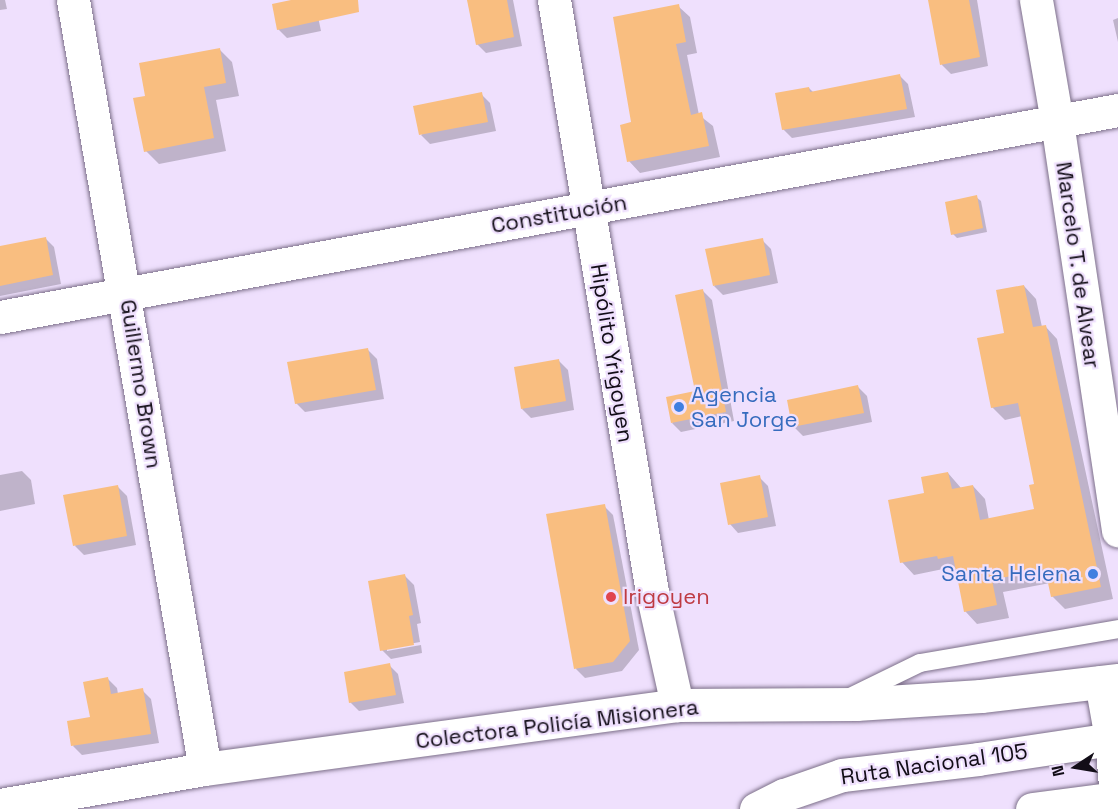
<!DOCTYPE html>
<html>
<head>
<meta charset="utf-8">
<style>
	body { margin:0 }
	#map { position:relative; width:1118px; height:809px; overflow:hidden; background:#efe0fd; font-family:"Space Grotesk",sans-serif }
	div>[style] { position:absolute }
	[style*='--x'] { left:calc(var(--x)*1px); top:calc(var(--y)*1px); width:calc(var(--w)*1px); rotate:calc(var(--a)*1deg) }
	.shadow>* { inset:0; background:#0003 }
	.building>* { inset:0; background:#f9be80 }
	.roads { filter:drop-shadow(0 0 2px #7c6f89) drop-shadow(0 0 2px #7c6f89) }
	.lane>* { height:18px; margin:-9px; padding:0 9px; transform-origin:9px; border-radius:9px; background:#fff }
	.street>* { height:33px; margin:-16.5px; padding:0 16.5px; transform-origin:16.5px; border-radius:16.5px; background:#fff }
	.secondary>* { height:33px; margin:-16.5px; padding:0 16.5px; transform-origin:16.5px; border-radius:16.5px; background:#fff }
	.highway>* { height:33px; margin:-16.5px; padding:0 16.5px; transform-origin:16.5px; border-radius:16.5px; background:#fff }
	.dots>* { width:16px; height:16px; translate:-50% -50%; box-sizing:border-box; border:3px solid #efe0fd; border-radius:50% }
	span { translate:-50% -50%; white-space:nowrap; text-align:center; line-height:1.15; -webkit-text-stroke:4.5px #efe0fd; paint-order:stroke }
	.street-label { font-size:22px; color:#120d17 }
	.shop-label { font-size:22px; color:#366cbe }
	.left { translate:0 -50%; text-align:left }
	.right { translate:-100% -50%; text-align:right }
	.health-label { font-size:22px; color:#be3a42 }
	.north { position:absolute; left:1046px; top:737px; width:60px; height:60px; -webkit-text-stroke:4px #efe0fd; paint-order:stroke; rotate:258deg; font-size:16px; font-weight:700; line-height:24px; text-align:center; color:#120d17 }
	.north::after { content:''; display:block; margin:auto; width:21px; height:27px; background:#120d17; clip-path:polygon(50% 0,100% 100%,50% 72%,0 100%) }
</style>
</head>
<body>
<div id="map">
	<div class="shadow">
		<i style="clip-path:polygon(0 0,5px 0,7px 9px,0 10px)"></i>
		<i style="clip-path:polygon(299px 0,309px 0,316px 7px,321px 31px,287px 38px,278px 29px)"></i>
		<i style="clip-path:polygon(469px 0,513px 0,522px 46px,486px 53px,477px 44px)"></i>
		<i style="clip-path:polygon(929px 0,977px 0,988px 66px,951px 74px,942px 65px)"></i>
		<i style="clip-path:polygon(678px 6px,690px 17px,697px 53px,687px 55px,699px 115px,713px 126px,720px 157px,640px 173px,629px 161px,633px 124px)"></i>
		<i style="clip-path:polygon(1118px 18px,1118px 42px,1113px 20px)"></i>
		<i style="clip-path:polygon(219px 49px,232px 62px,239px 96px,216px 100px,226px 151px,159px 164px,146px 151px,147px 97px)"></i>
		<i style="clip-path:polygon(899px 75px,908px 84px,915px 117px,792px 138px,783px 129px,809px 88px,814px 93px)"></i>
		<i style="clip-path:polygon(481px 94px,490px 103px,496px 131px,430px 144px,421px 135px)"></i>
		<i style="clip-path:polygon(976px 197px,981px 201px,987px 232px,957px 238px,953px 234px)"></i>
		<i style="clip-path:polygon(45px 238px,54px 247px,61px 284px,0 296px,0 247px)"></i>
		<i style="clip-path:polygon(762px 240px,771px 249px,778px 283px,723px 295px,714px 286px)"></i>
		<i style="clip-path:polygon(1024px 286px,1036px 299px,1042px 327px,1045px 326px,1057px 339px,1113px 599px,1065px 609px,1052px 596px,1050px 583px,1003px 592px,1009px 618px,977px 624px,965px 611px,957px 570px,951px 571px,948px 568px,914px 575px,902px 562px,926px 494px,948px 473px,961px 488px,973px 486px,985px 499px,989px 520px,1036px 510px,1036px 486px,1022px 416px,1005px 420px,992px 407px,1006px 334px)"></i>
		<i style="clip-path:polygon(703px 291px,712px 300px,734px 421px,681px 432px,672px 423px,696px 392px)"></i>
		<i style="clip-path:polygon(368px 350px,377px 359px,384px 399px,305px 412px,296px 403px)"></i>
		<i style="clip-path:polygon(559px 361px,568px 370px,574px 410px,531px 418px,522px 409px)"></i>
		<i style="clip-path:polygon(858px 387px,867px 396px,872px 422px,803px 436px,794px 427px,789px 401px)"></i>
		<i style="clip-path:polygon(22px 471px,31px 480px,35px 504px,0 511px,0 475px)"></i>
		<i style="clip-path:polygon(759px 477px,768px 486px,776px 526px,738px 533px,730px 524px)"></i>
		<i style="clip-path:polygon(118px 487px,127px 496px,136px 545px,84px 555px,75px 546px)"></i>
		<i style="clip-path:polygon(604px 506px,613px 515px,639px 650px,622px 671px,585px 678px,576px 669px)"></i>
		<i style="clip-path:polygon(405px 576px,414px 585px,421px 623px,417px 624px,420px 642px,387px 648px,387px 651px,421px 645px,422px 653px,391px 659px,382px 650px)"></i>
		<i style="clip-path:polygon(389px 665px,398px 674px,404px 703px,359px 711px,350px 702px)"></i>
		<i style="clip-path:polygon(108px 679px,117px 688px,118px 694px,142px 690px,151px 699px,159px 743px,82px 755px,73px 746px,91px 718px)"></i>
	</div>
	<div class="building">
		<i style="clip-path:polygon(291px 0,358px 0,359px 12px,277px 30px,272px 4px)"></i>
		<i style="clip-path:polygon(467px 0,507px 0,514px 37px,476px 45px)"></i>
		<i style="clip-path:polygon(928px 0,969px 0,980px 57px,940px 65px)"></i>
		<i style="clip-path:polygon(679px 4px,686px 42px,676px 44px,691px 115px,702px 112px,709px 146px,627px 162px,620px 125px,631px 122px,613px 17px)"></i>
		<i style="clip-path:polygon(220px 48px,226px 83px,204px 87px,214px 138px,144px 152px,133px 98px,145px 96px,139px 63px)"></i>
		<i style="clip-path:polygon(900px 74px,907px 109px,782px 130px,775px 93px,809px 87px,810px 92px)"></i>
		<i style="clip-path:polygon(482px 92px,488px 122px,419px 135px,413px 106px)"></i>
		<i style="clip-path:polygon(977px 195px,983px 228px,951px 235px,945px 202px)"></i>
		<i style="clip-path:polygon(46px 237px,53px 275px,0 286px,0 246px)"></i>
		<i style="clip-path:polygon(763px 238px,770px 275px,713px 286px,705px 249px)"></i>
		<i style="clip-path:polygon(1024px 285px,1033px 327px,1046px 325px,1101px 587px,1051px 597px,1045px 569px,992px 580px,997px 605px,964px 612px,953px 556px,938px 559px,937px 556px,900px 563px,888px 500px,924px 493px,921px 477px,948px 472px,952px 489px,973px 485px,980px 520px,1034px 509px,1029px 485px,1034px 484px,1018px 403px,991px 408px,977px 338px,1004px 333px,996px 290px)"></i>
		<i style="clip-path:polygon(703px 289px,726px 412px,671px 423px,666px 397px,695px 391px,675px 295px)"></i>
		<i style="clip-path:polygon(368px 348px,376px 390px,295px 404px,287px 362px)"></i>
		<i style="clip-path:polygon(559px 359px,566px 401px,521px 409px,514px 367px)"></i>
		<i style="clip-path:polygon(858px 385px,864px 413px,792px 427px,787px 400px)"></i>
		<i style="clip-path:polygon(760px 475px,768px 517px,728px 525px,720px 483px)"></i>
		<i style="clip-path:polygon(118px 485px,127px 536px,73px 546px,63px 495px)"></i>
		<i style="clip-path:polygon(605px 504px,630px 641px,613px 662px,574px 669px,546px 514px)"></i>
		<i style="clip-path:polygon(405px 574px,413px 615px,409px 616px,414px 645px,380px 651px,368px 581px)"></i>
		<i style="clip-path:polygon(390px 663px,396px 695px,349px 703px,344px 672px)"></i>
		<i style="clip-path:polygon(108px 677px,111px 694px,143px 688px,151px 734px,71px 746px,67px 721px,90px 717px,83px 682px)"></i>
	</div>
	<div class="roads">
		<div class="lane">
			<i style="--x:850;--y:697;--w:78;--a:-25.9"></i>
			<i style="--x:920;--y:663;--w:201;--a:-9.7"></i>
		</div>
		<div class="street">
			<i style="--x:73;--y:0;--w:780;--a:80.26"></i>
			<i style="--x:554;--y:0;--w:600;--a:80.6"></i>
			<i style="--x:652;--y:592;--w:116;--a:77.5"></i>
			<i style="--x:1036;--y:0;--w:124;--a:80.2"></i>
			<i style="--x:1057;--y:122;--w:413;--a:81.5"></i>
			<i style="--x:0;--y:317;--w:1137;--a:-10.49"></i>
			<i style="--x:1101;--y:682;--w:57;--a:79.9"></i>
			<i style="--x:0;--y:805;--w:208;--a:-10"></i>
			<i style="--x:205;--y:769;--w:476;--a:-7.7"></i>
			<i style="--x:677;--y:705;--w:179;--a:-0.3"></i>
			<i style="--x:856;--y:704;--w:125;--a:-3.7"></i>
			<i style="--x:981;--y:696;--w:138;--a:-6.7"></i>
		</div>
		<div class="secondary">
			<i style="--x:1111;--y:738;--w:71;--a:85.2"></i>
		</div>
		<div class="highway">
			<i style="--x:756;--y:809;--w:31;--a:-27"></i>
			<i style="--x:784;--y:795;--w:61;--a:-19"></i>
			<i style="--x:842;--y:775;--w:137;--a:-6.7"></i>
			<i style="--x:978;--y:759;--w:142;--a:-8.5"></i>
			<i style="--x:1032;--y:809;--w:87;--a:-7.3"></i>
		</div>
	</div>
	<div class="dots">
		<i style="left:679px;top:407px;background:#3f7fe0"></i>
		<i style="left:1093px;top:574px;background:#3f7fe0"></i>
		<i style="left:611px;top:597px;background:#e0444e"></i>
	</div>
	<div class="street-label">
		<span style="left:559px;top:214px;rotate:-10deg">Constitución</span>
		<span style="left:1078px;top:265px;rotate:82deg">Marcelo T. de Alvear</span>
		<span style="left:612px;top:353px;rotate:81deg">Hipólito Yrigoyen</span>
		<span style="left:141px;top:384px;rotate:81deg">Guillermo Brown</span>
		<span style="left:557px;top:724px;rotate:-7deg">Colectora Policía Misionera</span>
		<span style="left:934px;top:764px;rotate:-8deg">Ruta Nacional 105</span>
	</div>
	<div class="shop-label">
		<span class="left" style="left:691px;top:407px">Agencia<br>San Jorge</span>
		<span class="right" style="left:1081px;top:574px">Santa Helena</span>
	</div>
	<div class="health-label">
		<span class="left" style="left:623px;top:597px">Irigoyen</span>
	</div>
	<div class="north">N</div>
</div>
</body>
</html>
